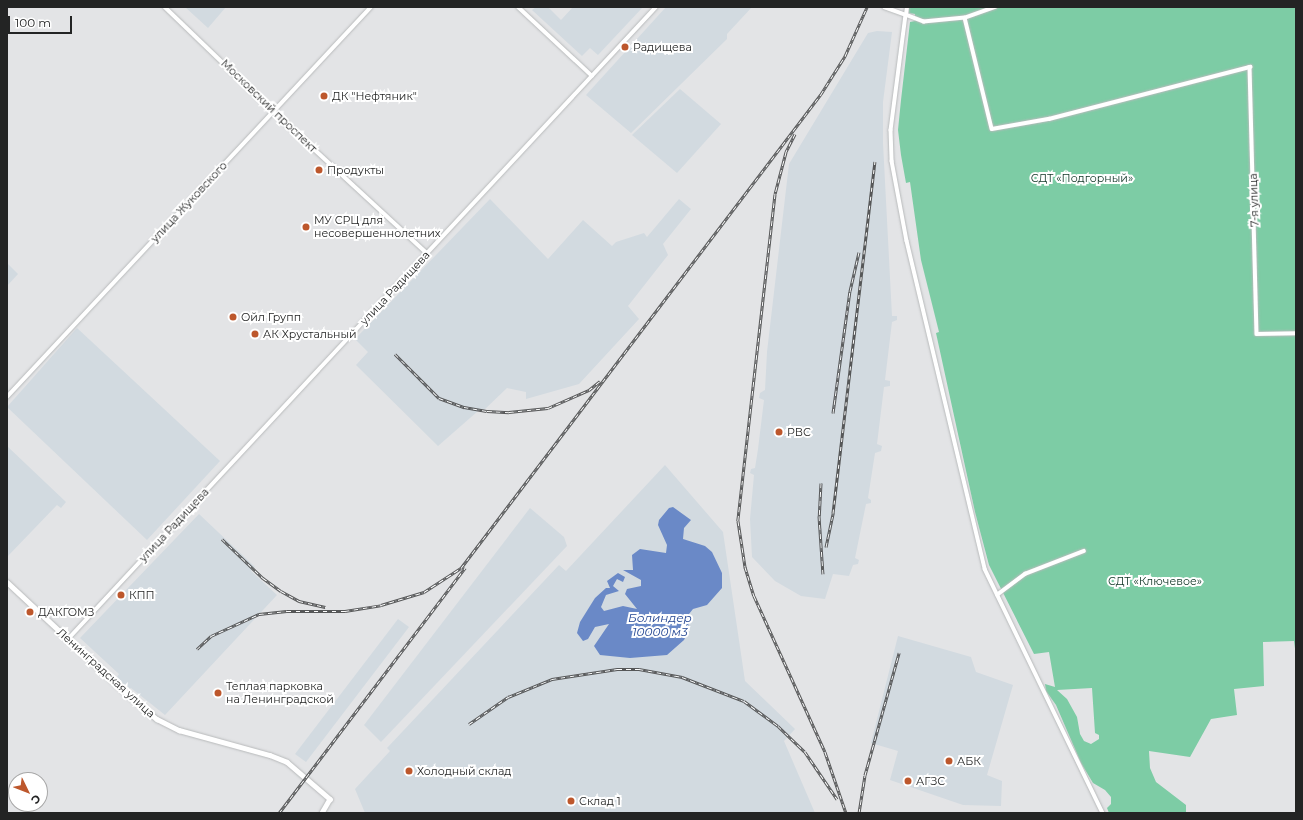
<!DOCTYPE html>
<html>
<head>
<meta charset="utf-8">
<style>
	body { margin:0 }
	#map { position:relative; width:1303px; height:820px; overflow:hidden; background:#e3e4e6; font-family:Montserrat,sans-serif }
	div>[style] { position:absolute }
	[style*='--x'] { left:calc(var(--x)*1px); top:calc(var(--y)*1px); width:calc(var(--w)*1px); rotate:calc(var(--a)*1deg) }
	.built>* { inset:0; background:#d2dae0 }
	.green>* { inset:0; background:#7dcca5 }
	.water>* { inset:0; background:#6a89c7 }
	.roads { filter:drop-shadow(0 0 1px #b8babb) drop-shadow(0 0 1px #b8babb) }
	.minor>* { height:3.5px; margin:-1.75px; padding:0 1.75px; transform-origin:1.75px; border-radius:1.75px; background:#fff }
	.tertiary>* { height:4px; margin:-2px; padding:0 2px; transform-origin:2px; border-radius:2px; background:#fff }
	.secondary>* { height:4.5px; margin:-2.25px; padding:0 2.25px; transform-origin:2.25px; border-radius:2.25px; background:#fff }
	.rail>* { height:3px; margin-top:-1.5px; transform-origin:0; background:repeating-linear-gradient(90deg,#fff 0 4.5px,#565758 0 9px); box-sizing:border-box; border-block:1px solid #565758 }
	.dots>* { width:11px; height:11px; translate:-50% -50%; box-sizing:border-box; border:2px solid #fff; border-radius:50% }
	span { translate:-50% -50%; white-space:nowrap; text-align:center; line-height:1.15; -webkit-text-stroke:4px #fff; paint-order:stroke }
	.poi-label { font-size:11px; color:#232424 }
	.left { translate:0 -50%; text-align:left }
	.street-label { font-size:11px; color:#232424 }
	.park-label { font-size:11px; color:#0d3323 }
	.water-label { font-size:12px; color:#254793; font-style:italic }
	.frame { position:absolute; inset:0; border:8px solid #232424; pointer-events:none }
	.north { position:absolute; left:8px; top:772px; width:40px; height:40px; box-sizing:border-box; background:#fff; border:1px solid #a7a7a7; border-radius:50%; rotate:133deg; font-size:11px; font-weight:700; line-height:16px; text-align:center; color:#232424 }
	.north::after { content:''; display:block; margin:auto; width:14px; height:18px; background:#bd572c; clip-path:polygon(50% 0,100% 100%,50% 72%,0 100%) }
	.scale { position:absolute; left:8px; top:16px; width:64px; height:18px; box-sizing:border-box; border:2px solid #232424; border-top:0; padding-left:5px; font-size:12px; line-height:14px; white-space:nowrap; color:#232424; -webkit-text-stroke:3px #fff; paint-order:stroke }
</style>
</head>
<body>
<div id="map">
	<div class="built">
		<i style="clip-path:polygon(185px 7px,226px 7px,208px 28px)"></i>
		<i style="clip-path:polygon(536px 7px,548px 7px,561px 20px,573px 7px,643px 7px,598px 55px,590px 48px,582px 56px,532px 10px)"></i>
		<i style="clip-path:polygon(666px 7px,752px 7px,727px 34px,727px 39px,631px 133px,586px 95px)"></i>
		<i style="clip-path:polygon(877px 31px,892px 32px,883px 102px,883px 143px,892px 316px,897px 316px,897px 320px,892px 322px,885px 380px,890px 381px,890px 386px,884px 387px,877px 444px,882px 446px,881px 451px,875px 453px,868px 498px,871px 500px,871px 503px,866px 504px,855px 558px,859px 560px,858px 564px,853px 565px,849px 576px,833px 574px,825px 599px,801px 596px,775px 581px,752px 557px,750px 519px,754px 475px,750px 473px,751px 469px,755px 468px,758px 449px,764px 400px,759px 398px,760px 393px,765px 390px,767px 352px,789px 164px,868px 33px)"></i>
		<i style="clip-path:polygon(680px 89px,721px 124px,677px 173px,632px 135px)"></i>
		<i style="clip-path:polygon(490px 199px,548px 259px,583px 220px,612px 246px,616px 242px,644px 233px,647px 237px,679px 199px,691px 209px,663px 244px,668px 255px,628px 306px,639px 319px,579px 384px,526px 399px,526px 392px,507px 388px,483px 411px,478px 411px,438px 446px,356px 365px,368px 352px,355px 339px)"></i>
		<i style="clip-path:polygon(7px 263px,18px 274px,7px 286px)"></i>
		<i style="clip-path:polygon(77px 328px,220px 461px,147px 540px,7px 407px)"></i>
		<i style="clip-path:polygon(7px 446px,66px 502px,61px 508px,57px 505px,7px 557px)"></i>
		<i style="clip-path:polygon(665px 465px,723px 532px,745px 681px,795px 729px,784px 741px,815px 813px,365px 813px,355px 789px,390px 751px,387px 748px,559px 565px,566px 571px)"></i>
		<i style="clip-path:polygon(530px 508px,564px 537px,567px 546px,381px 742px,364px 725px)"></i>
		<i style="clip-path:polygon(199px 514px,255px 567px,251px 571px,277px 595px,165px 715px,131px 688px,129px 689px,117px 677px,119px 674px,80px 638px)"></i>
		<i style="clip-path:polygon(398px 619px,409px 627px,306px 762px,295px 754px)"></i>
		<i style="clip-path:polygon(898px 636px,971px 657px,976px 672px,1013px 685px,987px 775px,1002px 781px,1001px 806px,963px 805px,890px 780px,898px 751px,871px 743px)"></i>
	</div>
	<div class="green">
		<i style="clip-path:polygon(evenodd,909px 7px,1296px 7px,1296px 656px,1294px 641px,1263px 642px,1264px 686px,1234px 689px,1237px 715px,1211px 719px,1190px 757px,1149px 751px,1150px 768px,1156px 782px,1186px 805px,1186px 813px,1109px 813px,1107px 808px,1111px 804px,1111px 797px,1105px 790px,1093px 783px,1081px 763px,1056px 705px,1046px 691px,1045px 684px,1055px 687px,1049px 652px,1034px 654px,989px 565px,975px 512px,936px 333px,939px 332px,921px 260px,910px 182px,906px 183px,901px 155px,898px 130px,901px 100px,910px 22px,915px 21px,915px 14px,909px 13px,909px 7px,1092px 688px,1095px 733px,1099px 735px,1099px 739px,1091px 744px,1084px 741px,1080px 734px,1077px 717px,1067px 699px,1057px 690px,1092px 688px)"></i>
	</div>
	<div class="water">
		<i style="clip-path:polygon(673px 507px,691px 520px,684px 528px,683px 539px,705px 546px,712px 552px,722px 573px,722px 588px,707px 605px,693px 609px,689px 614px,688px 632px,684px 640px,667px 655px,630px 658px,600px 655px,594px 646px,609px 624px,595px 627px,588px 639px,583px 641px,577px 633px,580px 622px,595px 598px,606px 588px,610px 588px,607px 581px,618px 573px,625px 577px,623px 582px,617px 579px,613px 586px,619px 591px,606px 595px,601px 607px,604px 611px,623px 606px,637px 609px,625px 594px,627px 589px,641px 586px,641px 580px,623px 570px,633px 570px,632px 555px,640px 549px,666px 553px,667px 545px,658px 525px,659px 520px,669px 508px)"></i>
	</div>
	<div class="roads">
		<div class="minor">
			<i style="--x:165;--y:7;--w:151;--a:43.9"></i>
			<i style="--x:274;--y:112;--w:208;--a:42.7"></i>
			<i style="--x:996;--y:7;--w:33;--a:160"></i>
			<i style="--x:965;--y:18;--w:41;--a:174.4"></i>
			<i style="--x:924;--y:22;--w:19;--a:-159"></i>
			<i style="--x:906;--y:15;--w:116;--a:97.4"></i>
			<i style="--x:891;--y:130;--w:31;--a:88"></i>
			<i style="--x:892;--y:161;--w:81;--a:79.4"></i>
			<i style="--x:907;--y:241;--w:337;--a:76.6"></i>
			<i style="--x:985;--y:569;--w:271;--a:64.2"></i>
			<i style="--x:965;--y:18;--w:114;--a:76.3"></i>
			<i style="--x:992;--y:129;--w:58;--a:-10"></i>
			<i style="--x:1049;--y:119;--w:208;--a:-14.5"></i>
			<i style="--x:1250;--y:67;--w:267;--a:88.5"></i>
			<i style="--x:1257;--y:334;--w:39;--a:-1"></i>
			<i style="--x:7;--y:397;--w:533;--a:-46.97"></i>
			<i style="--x:997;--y:595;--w:35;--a:-37"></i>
			<i style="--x:1025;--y:574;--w:63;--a:-21.3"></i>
		</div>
		<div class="tertiary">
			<i style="--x:518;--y:7;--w:101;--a:43"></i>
			<i style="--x:884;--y:7;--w:23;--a:20"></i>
			<i style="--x:906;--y:15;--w:8;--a:-83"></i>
			<i style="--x:68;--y:639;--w:863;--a:-47.07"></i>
		</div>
		<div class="secondary">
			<i style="--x:7;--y:582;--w:164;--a:43"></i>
			<i style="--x:127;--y:694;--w:39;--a:40"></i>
			<i style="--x:157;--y:719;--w:25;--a:27"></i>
			<i style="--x:179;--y:730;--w:94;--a:15.4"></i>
			<i style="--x:270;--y:755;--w:18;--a:22"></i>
			<i style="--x:287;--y:762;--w:57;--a:40.7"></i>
			<i style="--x:330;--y:799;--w:16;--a:120"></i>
		</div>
	</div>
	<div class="rail">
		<i style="--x:795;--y:134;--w:20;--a:117"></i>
		<i style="--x:786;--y:152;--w:43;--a:104.7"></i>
		<i style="--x:775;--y:194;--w:329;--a:96.5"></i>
		<i style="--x:738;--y:521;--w:47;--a:81.3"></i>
		<i style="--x:745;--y:567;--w:30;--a:73"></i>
		<i style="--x:754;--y:596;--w:171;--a:65.5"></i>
		<i style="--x:825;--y:752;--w:65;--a:71"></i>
		<i style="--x:395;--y:354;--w:62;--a:45"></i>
		<i style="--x:439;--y:398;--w:27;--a:20"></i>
		<i style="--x:464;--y:407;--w:23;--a:10"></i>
		<i style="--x:487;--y:411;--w:22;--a:3"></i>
		<i style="--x:509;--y:412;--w:39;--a:-6"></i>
		<i style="--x:548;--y:408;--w:45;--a:-23.7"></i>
		<i style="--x:589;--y:390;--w:14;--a:-39"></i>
		<i style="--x:833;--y:413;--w:123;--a:-82.1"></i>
		<i style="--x:850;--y:291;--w:40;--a:-77"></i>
		<i style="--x:821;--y:483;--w:33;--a:93"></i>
		<i style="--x:819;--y:516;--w:58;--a:86.1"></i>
		<i style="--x:222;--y:539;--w:57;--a:43.6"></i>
		<i style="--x:263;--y:578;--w:22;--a:36"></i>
		<i style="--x:281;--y:591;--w:21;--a:29"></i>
		<i style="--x:299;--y:601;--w:27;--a:13"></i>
		<i style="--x:826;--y:547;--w:35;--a:-78"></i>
		<i style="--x:833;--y:513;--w:354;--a:-83.2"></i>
		<i style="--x:197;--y:649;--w:19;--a:-43"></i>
		<i style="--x:211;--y:636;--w:53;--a:-24.6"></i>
		<i style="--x:259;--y:614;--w:28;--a:-6"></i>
		<i style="--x:287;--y:611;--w:58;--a:0"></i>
		<i style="--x:345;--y:611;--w:36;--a:-9"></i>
		<i style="--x:381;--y:605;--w:45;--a:-16.8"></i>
		<i style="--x:424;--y:592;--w:44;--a:-33"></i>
		<i style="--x:461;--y:568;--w:595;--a:-52.78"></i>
		<i style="--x:821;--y:94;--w:45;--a:-57.7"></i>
		<i style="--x:845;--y:56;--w:54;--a:-65.8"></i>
		<i style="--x:469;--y:724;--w:47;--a:-34.7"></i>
		<i style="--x:508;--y:697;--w:48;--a:-22.2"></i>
		<i style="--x:552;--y:679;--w:66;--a:-8.7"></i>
		<i style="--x:617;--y:669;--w:22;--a:0"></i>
		<i style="--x:639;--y:669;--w:44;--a:10.5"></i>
		<i style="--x:682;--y:677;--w:66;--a:21.2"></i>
		<i style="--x:744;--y:701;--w:42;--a:36.3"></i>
		<i style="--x:778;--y:726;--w:37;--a:44"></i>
		<i style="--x:805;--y:752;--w:57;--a:55.8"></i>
		<i style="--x:279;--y:813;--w:308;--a:-52.8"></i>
		<i style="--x:859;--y:813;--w:38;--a:-81"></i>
		<i style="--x:865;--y:775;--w:127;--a:-74.4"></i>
	</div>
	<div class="dots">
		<i style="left:625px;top:47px;background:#bd572c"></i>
		<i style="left:324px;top:96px;background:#bd572c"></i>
		<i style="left:319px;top:170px;background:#bd572c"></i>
		<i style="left:306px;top:227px;background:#bd572c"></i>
		<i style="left:233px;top:317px;background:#bd572c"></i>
		<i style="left:255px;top:334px;background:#bd572c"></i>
		<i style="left:779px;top:432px;background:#bd572c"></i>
		<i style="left:121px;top:595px;background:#bd572c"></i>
		<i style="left:30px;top:612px;background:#bd572c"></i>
		<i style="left:218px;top:693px;background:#bd572c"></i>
		<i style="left:949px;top:761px;background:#bd572c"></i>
		<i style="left:409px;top:771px;background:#bd572c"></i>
		<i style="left:908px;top:781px;background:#bd572c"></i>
		<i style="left:571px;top:801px;background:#bd572c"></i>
	</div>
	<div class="poi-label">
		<span class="left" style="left:633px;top:47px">Радищева</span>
		<span class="left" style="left:332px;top:96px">ДК "Нефтяник"</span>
		<span class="left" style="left:327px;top:170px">Продукты</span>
		<span class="left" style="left:314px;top:227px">МУ СРЦ для<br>несовершеннолетних</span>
		<span class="left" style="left:241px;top:317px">Ойл Групп</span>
		<span class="left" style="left:263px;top:334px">АК Хрустальный</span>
		<span class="left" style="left:787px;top:432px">РВС</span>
		<span class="left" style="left:129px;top:595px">КПП</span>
		<span class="left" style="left:38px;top:612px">ДАКГОМЗ</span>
		<span class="left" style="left:226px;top:693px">Теплая парковка<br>на Ленинградской</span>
		<span class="left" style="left:957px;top:761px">АБК</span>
		<span class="left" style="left:417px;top:771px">Холодный склад</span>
		<span class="left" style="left:916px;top:781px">АГЗС</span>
		<span class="left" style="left:579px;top:801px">Склад 1</span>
	</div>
	<div class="street-label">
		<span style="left:269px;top:106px;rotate:44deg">Московский проспект</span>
		<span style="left:1254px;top:200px;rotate:-92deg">7-я улица</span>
		<span style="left:189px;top:202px;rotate:-47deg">улица Жуковского</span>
		<span style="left:395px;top:288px;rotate:-47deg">улица Радищева</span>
		<span style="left:174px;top:525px;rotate:-47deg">улица Радищева</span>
		<span style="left:106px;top:673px;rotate:42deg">Ленинградская улица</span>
	</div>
	<div class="park-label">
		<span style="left:1082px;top:178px">СДТ «Подгорный»</span>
		<span style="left:1155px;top:581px">СДТ «Ключевое»</span>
	</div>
	<div class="water-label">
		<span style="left:660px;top:625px">Болиндер<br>10000 м3</span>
	</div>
	<div class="frame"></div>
	<div class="north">С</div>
	<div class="scale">100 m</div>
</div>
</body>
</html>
